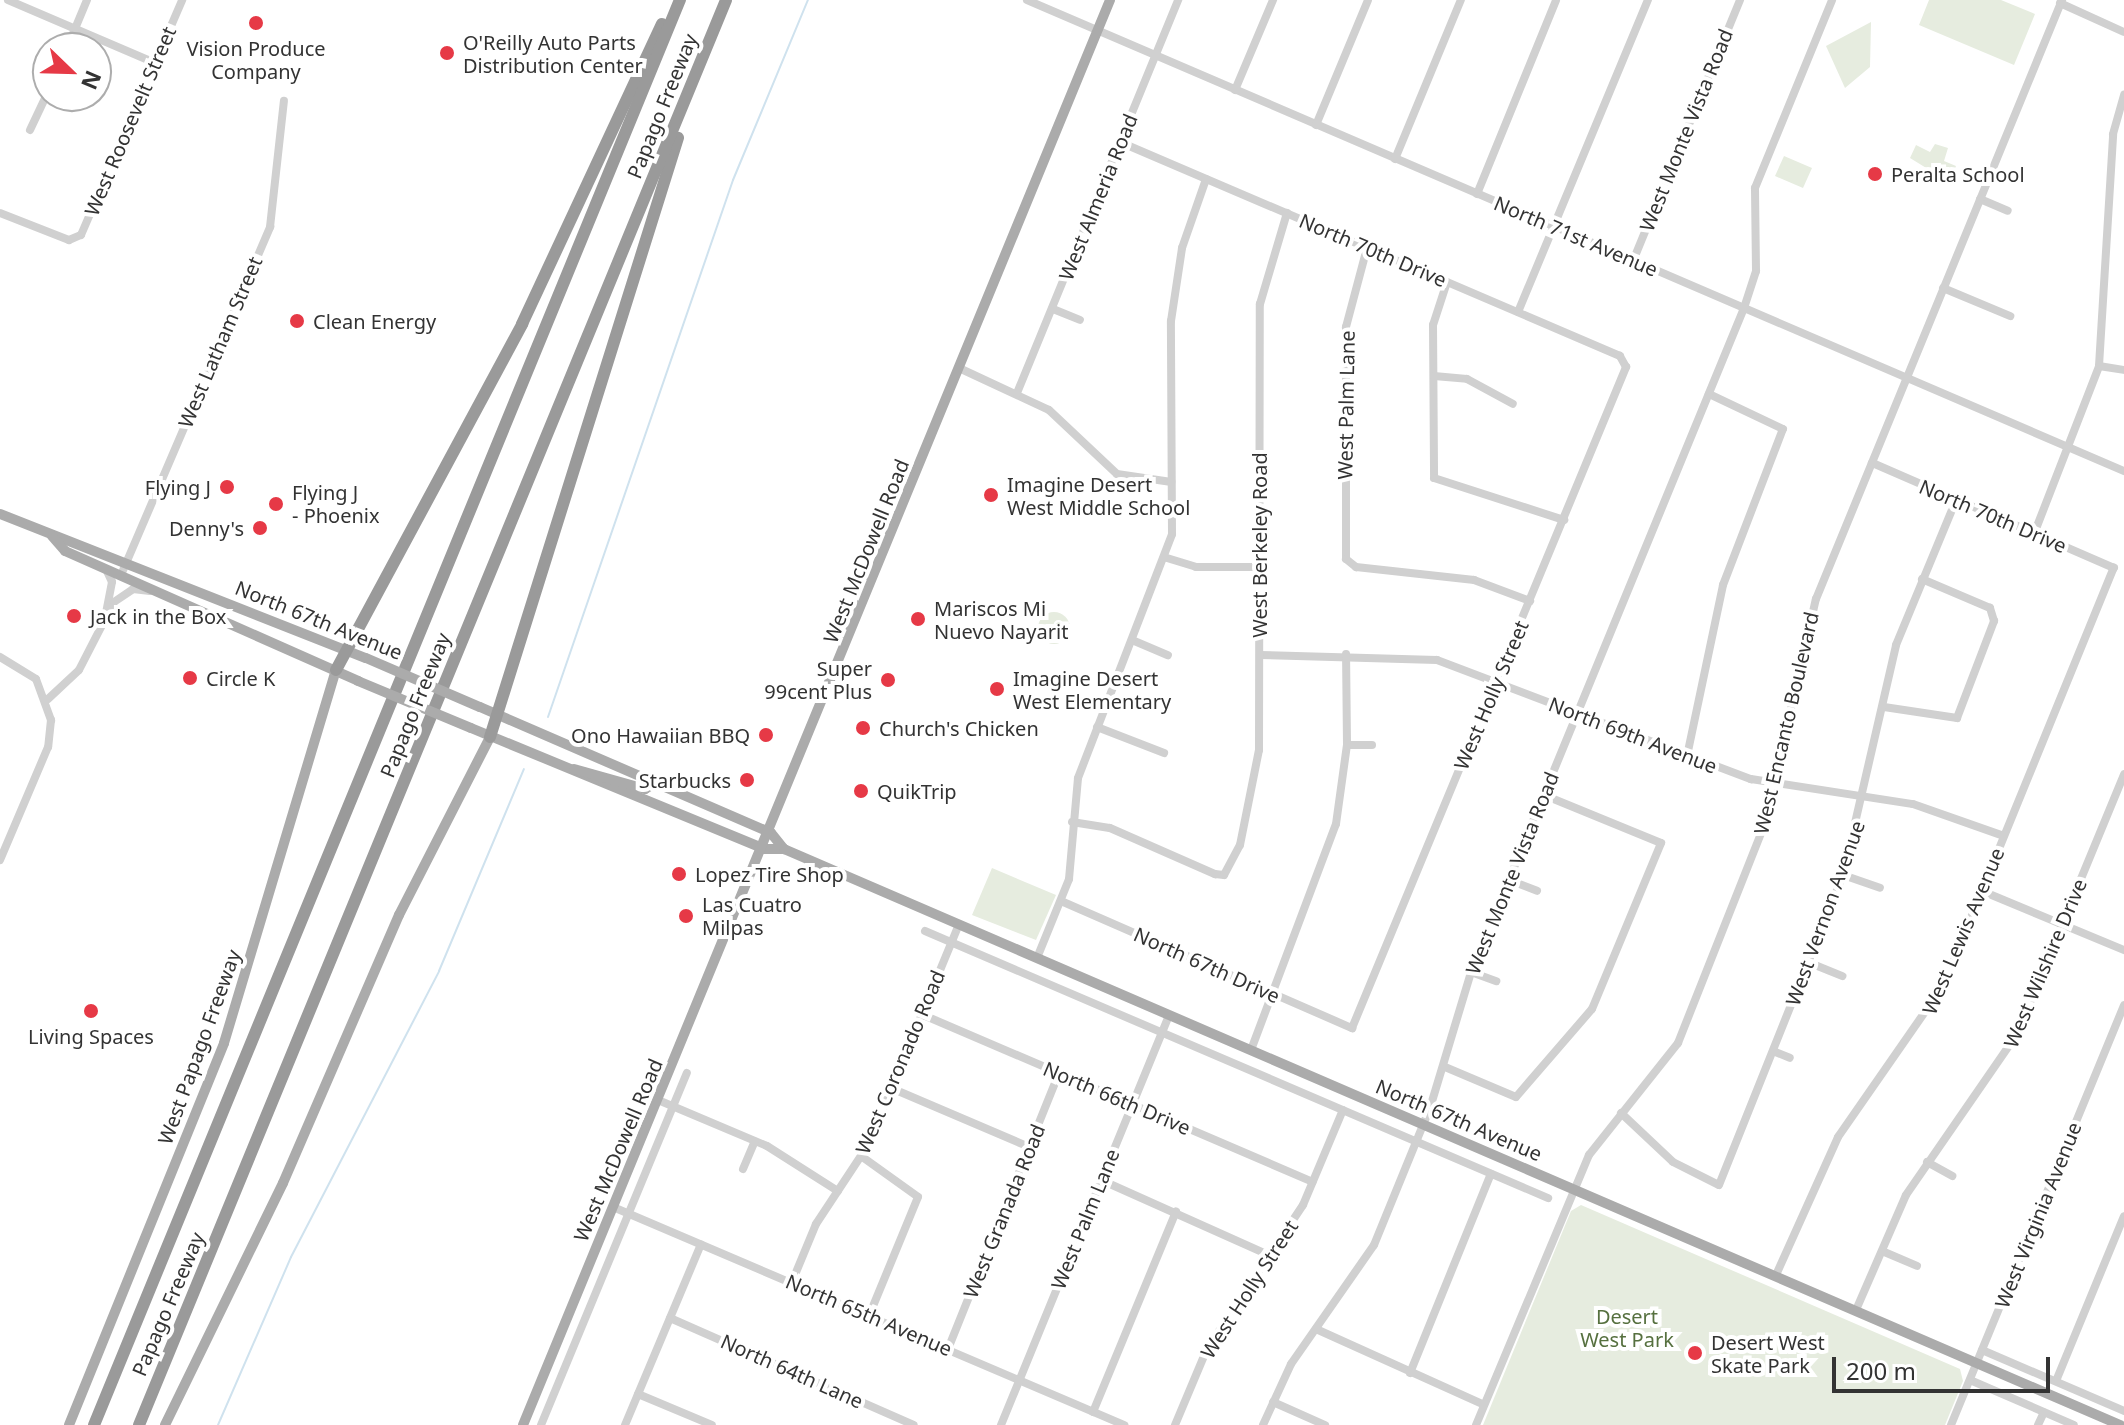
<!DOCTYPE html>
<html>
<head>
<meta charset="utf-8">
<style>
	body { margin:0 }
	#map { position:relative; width:2124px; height:1425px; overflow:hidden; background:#fff; font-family:"Noto Sans",sans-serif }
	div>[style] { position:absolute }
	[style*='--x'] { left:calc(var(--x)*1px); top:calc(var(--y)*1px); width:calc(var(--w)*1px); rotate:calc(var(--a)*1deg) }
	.green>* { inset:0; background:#e6ecdf }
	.round { border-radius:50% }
	.stream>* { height:2px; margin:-1px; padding:0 1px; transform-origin:1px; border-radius:1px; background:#cfe2ee }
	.minor>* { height:8px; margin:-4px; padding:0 4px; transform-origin:4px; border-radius:4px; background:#d0d0d0 }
	.major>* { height:10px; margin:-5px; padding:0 5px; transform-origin:5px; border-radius:5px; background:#ababab }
	.highway>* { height:12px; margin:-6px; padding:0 6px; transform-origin:6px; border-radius:6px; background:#9a9a9a }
	.major-bridge>* { height:10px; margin:-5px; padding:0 5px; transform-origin:5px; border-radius:5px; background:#ababab }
	.dots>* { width:22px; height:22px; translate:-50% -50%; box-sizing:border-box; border:4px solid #fff; border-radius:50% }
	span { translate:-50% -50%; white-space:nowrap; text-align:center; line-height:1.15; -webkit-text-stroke:8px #fff; paint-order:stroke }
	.poi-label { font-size:20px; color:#333 }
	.left { translate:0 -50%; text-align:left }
	.right { translate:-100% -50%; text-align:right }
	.street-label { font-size:20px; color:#333 }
	.park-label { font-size:20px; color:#56703f }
	.north { position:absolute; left:32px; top:32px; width:80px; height:80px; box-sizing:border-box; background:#fff; border:2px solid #adadad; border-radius:50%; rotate:113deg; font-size:22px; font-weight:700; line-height:32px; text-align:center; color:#333 }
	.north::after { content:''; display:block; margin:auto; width:28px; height:36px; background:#e63946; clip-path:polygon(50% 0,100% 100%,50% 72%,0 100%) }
	.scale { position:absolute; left:1832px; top:1357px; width:218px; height:36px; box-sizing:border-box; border:4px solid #333; border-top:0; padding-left:10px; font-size:24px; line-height:28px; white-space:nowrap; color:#333; -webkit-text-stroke:6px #fff; paint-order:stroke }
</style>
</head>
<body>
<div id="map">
	<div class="green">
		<i style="clip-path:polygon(1929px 0,2001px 0,2035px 14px,2014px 65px,1919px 25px)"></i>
		<i style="clip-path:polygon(1871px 22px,1870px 67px,1845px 88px,1826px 46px)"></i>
		<i style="clip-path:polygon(1935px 144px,1948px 148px,1944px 161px,1956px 166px,1949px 182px,1910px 158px,1916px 145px,1930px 152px)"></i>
		<i style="clip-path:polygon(1784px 156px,1812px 168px,1803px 188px,1775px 176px)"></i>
		<i class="round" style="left:1038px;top:612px;width:32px;height:32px"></i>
		<i style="clip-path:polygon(992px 868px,1056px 895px,1036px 940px,972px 915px)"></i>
		<i style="clip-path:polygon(1581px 1205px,1960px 1369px,1963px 1381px,1945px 1425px,1483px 1425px,1571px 1211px)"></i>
	</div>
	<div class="stream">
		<i style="--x:548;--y:717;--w:568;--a:-70.99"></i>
		<i style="--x:733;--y:180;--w:195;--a:-67.4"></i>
		<i style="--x:218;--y:1425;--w:183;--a:-66.5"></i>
		<i style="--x:291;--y:1257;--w:322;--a:-62.6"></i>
		<i style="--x:439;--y:971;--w:219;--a:-67.2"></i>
	</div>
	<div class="minor">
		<i style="--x:8;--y:0;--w:160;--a:23.2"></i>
		<i style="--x:1027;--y:0;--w:1194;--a:23.24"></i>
		<i style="--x:2060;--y:3;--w:70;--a:24.4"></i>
		<i style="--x:67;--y:48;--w:52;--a:-67.4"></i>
		<i style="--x:1235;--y:90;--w:98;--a:-67.1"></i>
		<i style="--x:1316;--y:125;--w:135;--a:-67.4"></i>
		<i style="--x:30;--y:130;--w:42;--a:-64.7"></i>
		<i style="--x:1395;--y:159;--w:172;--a:-67.5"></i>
		<i style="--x:1477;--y:194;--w:209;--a:-67.8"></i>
		<i style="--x:1980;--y:199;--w:30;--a:23"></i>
		<i style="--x:0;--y:213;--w:74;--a:21.4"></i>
		<i style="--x:69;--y:240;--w:13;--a:-23"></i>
		<i style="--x:81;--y:235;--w:256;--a:-66.7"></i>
		<i style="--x:1367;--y:248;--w:82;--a:104.9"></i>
		<i style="--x:1346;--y:327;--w:232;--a:90"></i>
		<i style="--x:1346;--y:559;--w:13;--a:39"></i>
		<i style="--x:1356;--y:567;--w:119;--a:6.3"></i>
		<i style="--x:1474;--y:580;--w:60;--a:20.6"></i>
		<i style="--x:1633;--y:261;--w:282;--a:-67.7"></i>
		<i style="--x:1447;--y:282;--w:45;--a:108"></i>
		<i style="--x:1433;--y:325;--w:153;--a:89.6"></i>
		<i style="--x:1434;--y:478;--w:137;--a:17.9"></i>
		<i style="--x:1943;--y:288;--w:73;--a:22.7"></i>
		<i style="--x:1053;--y:309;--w:29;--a:22"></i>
		<i style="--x:1518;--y:312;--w:338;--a:-67.4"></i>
		<i style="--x:2099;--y:366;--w:25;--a:9"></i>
		<i style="--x:959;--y:368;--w:99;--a:25"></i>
		<i style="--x:1049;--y:410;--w:93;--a:43.3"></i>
		<i style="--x:1117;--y:474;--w:55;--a:8.4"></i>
		<i style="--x:1434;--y:376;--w:33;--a:5"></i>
		<i style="--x:1467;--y:379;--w:52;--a:28.5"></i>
		<i style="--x:1017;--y:393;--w:425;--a:-67.7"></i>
		<i style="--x:2034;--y:534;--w:180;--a:-68.8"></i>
		<i style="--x:2099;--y:366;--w:232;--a:-86.5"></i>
		<i style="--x:2113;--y:134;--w:41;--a:-74.2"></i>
		<i style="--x:1167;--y:558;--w:30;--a:17"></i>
		<i style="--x:1196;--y:567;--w:63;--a:0"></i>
		<i style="--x:106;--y:569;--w:14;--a:65"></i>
		<i style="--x:112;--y:582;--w:32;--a:101"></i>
		<i style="--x:121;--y:575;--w:379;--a:-66.8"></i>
		<i style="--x:270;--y:227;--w:127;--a:-83.7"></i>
		<i style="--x:1132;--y:640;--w:39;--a:23"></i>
		<i style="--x:1260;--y:655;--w:177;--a:1.6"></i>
		<i style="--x:1437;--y:660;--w:336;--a:20.8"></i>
		<i style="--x:1751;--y:779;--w:164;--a:8.8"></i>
		<i style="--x:1913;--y:804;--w:96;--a:19.4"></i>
		<i style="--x:0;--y:657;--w:42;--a:31.4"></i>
		<i style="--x:36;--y:679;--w:44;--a:69.9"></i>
		<i style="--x:51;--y:720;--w:27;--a:96"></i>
		<i style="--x:48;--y:747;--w:123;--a:113"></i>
		<i style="--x:48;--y:699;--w:42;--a:-43.1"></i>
		<i style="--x:79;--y:670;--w:76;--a:-62.8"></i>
		<i style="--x:114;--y:602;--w:23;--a:-34"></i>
		<i style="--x:133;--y:589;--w:17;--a:7"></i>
		<i style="--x:1884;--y:707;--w:74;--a:8.6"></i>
		<i style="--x:1957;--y:718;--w:104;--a:-69.1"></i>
		<i style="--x:1994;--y:621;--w:14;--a:-107"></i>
		<i style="--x:1990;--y:608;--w:74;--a:-156.9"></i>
		<i style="--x:1097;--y:727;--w:72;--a:21.2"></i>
		<i style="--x:1347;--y:745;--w:25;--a:0"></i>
		<i style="--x:1687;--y:756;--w:175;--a:-78.1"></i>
		<i style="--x:1723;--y:585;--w:167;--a:-69"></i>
		<i style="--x:1783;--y:429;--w:82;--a:-154.7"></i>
		<i style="--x:1072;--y:822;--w:38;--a:9"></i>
		<i style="--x:1110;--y:828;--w:115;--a:23.7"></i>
		<i style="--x:1215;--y:874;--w:9;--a:6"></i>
		<i style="--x:1224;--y:875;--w:34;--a:-62"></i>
		<i style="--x:1240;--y:845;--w:97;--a:-78.7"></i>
		<i style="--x:1259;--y:750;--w:446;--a:-89.9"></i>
		<i style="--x:1260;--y:304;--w:95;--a:-73.5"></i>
		<i style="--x:1843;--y:875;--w:39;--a:19"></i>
		<i style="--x:1509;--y:880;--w:30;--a:21"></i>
		<i style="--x:1982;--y:891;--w:154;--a:22.6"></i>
		<i style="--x:1061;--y:901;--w:318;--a:23.6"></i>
		<i style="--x:1352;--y:1028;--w:716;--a:-67.48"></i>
		<i style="--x:1626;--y:367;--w:13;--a:-119"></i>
		<i style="--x:1620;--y:356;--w:544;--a:-156.83"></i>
		<i style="--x:925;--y:931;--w:678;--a:23.2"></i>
		<i style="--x:1037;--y:958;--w:85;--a:-67.9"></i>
		<i style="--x:1069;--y:879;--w:101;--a:-84.9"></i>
		<i style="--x:1078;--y:778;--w:261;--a:-68.9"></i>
		<i style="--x:1172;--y:534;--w:213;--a:-90.3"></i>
		<i style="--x:1171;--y:321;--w:74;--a:-81.4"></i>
		<i style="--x:1182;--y:248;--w:73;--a:-70.8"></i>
		<i style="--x:1810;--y:963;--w:35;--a:22"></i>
		<i style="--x:1471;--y:972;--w:27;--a:20"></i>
		<i style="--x:921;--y:1014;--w:426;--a:23.2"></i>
		<i style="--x:1251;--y:1050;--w:241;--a:-69.4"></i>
		<i style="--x:1336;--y:824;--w:80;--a:-82.1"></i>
		<i style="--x:1347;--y:745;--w:91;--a:-90.6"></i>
		<i style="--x:1773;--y:1051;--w:18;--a:22"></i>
		<i style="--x:1445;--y:1067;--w:77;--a:22.9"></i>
		<i style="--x:1516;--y:1097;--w:116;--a:-49.2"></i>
		<i style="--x:1592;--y:1009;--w:180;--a:-67.4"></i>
		<i style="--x:1661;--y:843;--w:126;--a:-157.7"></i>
		<i style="--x:891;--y:1088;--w:150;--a:23.1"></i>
		<i style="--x:658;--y:1100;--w:118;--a:22.9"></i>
		<i style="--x:767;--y:1146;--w:84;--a:32.4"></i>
		<i style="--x:1621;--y:1113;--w:71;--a:43.3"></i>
		<i style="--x:1673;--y:1162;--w:51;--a:26.6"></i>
		<i style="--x:1719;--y:1185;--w:334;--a:-68.2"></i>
		<i style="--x:1843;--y:875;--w:236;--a:-77"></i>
		<i style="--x:1896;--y:645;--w:157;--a:-67.5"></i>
		<i style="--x:861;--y:1156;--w:70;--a:35.7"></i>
		<i style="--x:918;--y:1197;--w:129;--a:112.4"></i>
		<i style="--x:1927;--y:1162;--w:29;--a:29"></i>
		<i style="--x:743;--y:1169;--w:30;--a:-67"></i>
		<i style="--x:1101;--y:1180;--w:184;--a:24.1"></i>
		<i style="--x:613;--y:1207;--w:556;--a:23.1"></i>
		<i style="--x:1882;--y:1251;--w:38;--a:23"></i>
		<i style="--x:1776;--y:1275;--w:151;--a:-65.8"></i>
		<i style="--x:1838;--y:1137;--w:184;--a:-55.2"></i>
		<i style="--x:1943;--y:986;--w:452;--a:-67.8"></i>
		<i style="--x:2114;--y:568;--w:264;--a:-156.5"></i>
		<i style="--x:792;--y:1282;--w:63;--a:-67.5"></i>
		<i style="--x:816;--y:1224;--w:95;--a:-56.6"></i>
		<i style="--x:868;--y:1145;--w:239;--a:-67.6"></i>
		<i style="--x:1856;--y:1310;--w:125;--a:-66.5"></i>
		<i style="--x:1906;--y:1195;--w:196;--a:-55.4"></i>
		<i style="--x:2017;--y:1034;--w:281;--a:-67.6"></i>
		<i style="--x:670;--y:1318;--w:266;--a:23.7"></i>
		<i style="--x:1316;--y:1329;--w:184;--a:24.3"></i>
		<i style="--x:948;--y:1349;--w:297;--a:-68.1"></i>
		<i style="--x:1982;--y:1350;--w:155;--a:23.2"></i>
		<i style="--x:1410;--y:1373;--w:215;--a:-67.9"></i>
		<i style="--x:1970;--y:1380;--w:113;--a:23.4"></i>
		<i style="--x:2056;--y:1381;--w:178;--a:-67.6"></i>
		<i style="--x:638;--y:1394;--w:80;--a:22.7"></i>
		<i style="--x:1273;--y:1402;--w:57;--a:23.9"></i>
		<i style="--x:1093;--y:1412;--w:217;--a:-67.5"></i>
		<i style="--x:541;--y:1425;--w:381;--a:-67.5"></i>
		<i style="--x:625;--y:1425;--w:196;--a:-67.2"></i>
		<i style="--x:1001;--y:1425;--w:443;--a:-67.7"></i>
		<i style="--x:1175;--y:1425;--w:82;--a:-67.2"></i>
		<i style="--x:1207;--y:1349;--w:173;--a:-56.3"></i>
		<i style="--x:1303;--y:1205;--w:103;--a:-67.2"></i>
		<i style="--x:1263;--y:1425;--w:67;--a:-65.3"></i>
		<i style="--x:1291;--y:1364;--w:145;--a:-55.1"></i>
		<i style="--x:1374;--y:1245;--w:148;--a:-67.8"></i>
		<i style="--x:1430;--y:1108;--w:142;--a:-73.2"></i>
		<i style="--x:1471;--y:972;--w:718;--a:-67.65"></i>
		<i style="--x:1744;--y:308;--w:39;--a:-72"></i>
		<i style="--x:1756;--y:271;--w:83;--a:-90.7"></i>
		<i style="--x:1755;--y:188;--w:203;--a:-67.7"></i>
		<i style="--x:1476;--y:1425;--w:293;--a:-67.3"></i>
		<i style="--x:1589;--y:1155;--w:143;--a:-51.5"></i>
		<i style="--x:1678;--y:1043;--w:237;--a:-68.4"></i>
		<i style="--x:1765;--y:823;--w:230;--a:-77.2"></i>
		<i style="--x:1816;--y:599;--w:648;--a:-67.67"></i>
		<i style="--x:1951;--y:1425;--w:454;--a:-67.6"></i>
		<i style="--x:2038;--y:1425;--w:14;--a:-65"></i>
	</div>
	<div class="major">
		<i style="--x:0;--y:514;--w:393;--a:21.5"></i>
		<i style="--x:52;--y:536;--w:20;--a:49"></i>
		<i style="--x:65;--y:551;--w:321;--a:23.9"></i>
		<i style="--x:480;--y:707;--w:317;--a:23.4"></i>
		<i style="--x:771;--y:833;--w:21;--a:51"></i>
		<i style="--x:471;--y:728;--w:317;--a:22.4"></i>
		<i style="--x:764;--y:849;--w:20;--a:0"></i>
		<i style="--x:784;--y:849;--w:1455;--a:23.32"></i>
		<i style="--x:574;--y:769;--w:74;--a:15.7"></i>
		<i style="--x:645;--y:789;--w:13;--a:-29"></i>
		<i style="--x:69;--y:1425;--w:412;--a:-67.9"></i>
		<i style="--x:224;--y:1043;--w:389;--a:-73.3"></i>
		<i style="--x:165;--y:1425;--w:269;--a:-64"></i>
		<i style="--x:283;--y:1183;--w:292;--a:-66.6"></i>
		<i style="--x:399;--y:915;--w:200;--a:-62.9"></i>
		<i style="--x:523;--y:1425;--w:1541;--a:-67.61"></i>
	</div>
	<div class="highway">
		<i style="--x:336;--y:670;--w:393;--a:-61.7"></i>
		<i style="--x:522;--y:324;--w:331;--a:-65"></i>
		<i style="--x:490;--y:737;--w:628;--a:-72.58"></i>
		<i style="--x:94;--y:1425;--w:1541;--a:-67.65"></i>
		<i style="--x:139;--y:1425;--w:1541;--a:-67.61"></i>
	</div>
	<div class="major-bridge">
		<i style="--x:366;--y:658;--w:124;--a:23.3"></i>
		<i style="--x:358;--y:681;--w:122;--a:22.6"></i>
	</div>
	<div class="dots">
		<i style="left:256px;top:23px;background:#e63946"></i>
		<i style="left:447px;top:53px;background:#e63946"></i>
		<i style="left:1875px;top:174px;background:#e63946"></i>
		<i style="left:297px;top:321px;background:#e63946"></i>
		<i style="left:227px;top:487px;background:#e63946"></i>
		<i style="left:991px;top:495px;background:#e63946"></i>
		<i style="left:276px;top:504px;background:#e63946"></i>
		<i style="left:260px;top:528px;background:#e63946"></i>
		<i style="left:74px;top:616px;background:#e63946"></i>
		<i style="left:918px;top:619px;background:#e63946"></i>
		<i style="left:190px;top:678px;background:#e63946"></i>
		<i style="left:888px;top:680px;background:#e63946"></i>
		<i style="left:997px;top:689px;background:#e63946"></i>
		<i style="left:863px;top:728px;background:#e63946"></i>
		<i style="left:766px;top:735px;background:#e63946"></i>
		<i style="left:747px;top:780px;background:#e63946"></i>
		<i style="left:861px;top:791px;background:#e63946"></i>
		<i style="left:679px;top:874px;background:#e63946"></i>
		<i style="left:686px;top:916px;background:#e63946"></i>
		<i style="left:91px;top:1011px;background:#e63946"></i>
		<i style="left:1695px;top:1353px;background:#e63946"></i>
	</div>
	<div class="poi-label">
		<span class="left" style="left:463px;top:54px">O'Reilly Auto Parts<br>Distribution Center</span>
		<span style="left:256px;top:60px">Vision Produce<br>Company</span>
		<span class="left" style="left:1891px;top:174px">Peralta School</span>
		<span class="left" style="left:313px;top:321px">Clean Energy</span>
		<span class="left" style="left:1007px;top:496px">Imagine Desert<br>West Middle School</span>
		<span class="right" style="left:211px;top:487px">Flying J</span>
		<span class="left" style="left:292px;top:504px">Flying J<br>- Phoenix</span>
		<span class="right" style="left:244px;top:528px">Denny's</span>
		<span class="left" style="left:934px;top:620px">Mariscos Mi<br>Nuevo Nayarit</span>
		<span class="left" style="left:90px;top:616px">Jack in the Box</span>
		<span class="right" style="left:872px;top:680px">Super<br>99cent Plus</span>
		<span class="left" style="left:206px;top:678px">Circle K</span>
		<span class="left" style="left:1013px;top:690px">Imagine Desert<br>West Elementary</span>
		<span class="left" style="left:879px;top:728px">Church's Chicken</span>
		<span class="right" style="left:750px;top:735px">Ono Hawaiian BBQ</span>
		<span class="right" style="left:731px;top:780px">Starbucks</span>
		<span class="left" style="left:877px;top:791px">QuikTrip</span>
		<span class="left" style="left:695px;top:874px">Lopez Tire Shop</span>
		<span class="left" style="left:702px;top:916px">Las Cuatro<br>Milpas</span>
		<span style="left:91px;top:1036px">Living Spaces</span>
		<span class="left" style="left:1711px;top:1354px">Desert West<br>Skate Park</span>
	</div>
	<div class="street-label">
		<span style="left:662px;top:106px;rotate:-68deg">Papago Freeway</span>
		<span style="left:130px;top:121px;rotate:-67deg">West Roosevelt Street</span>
		<span style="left:1686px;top:130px;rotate:-68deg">West Monte Vista Road</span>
		<span style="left:1098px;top:197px;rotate:-68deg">West Almeria Road</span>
		<span style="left:1576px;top:236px;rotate:23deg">North 71st Avenue</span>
		<span style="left:1373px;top:250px;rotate:23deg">North 70th Drive</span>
		<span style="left:220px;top:342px;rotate:-67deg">West Latham Street</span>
		<span style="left:1346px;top:405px;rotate:-89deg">West Palm Lane</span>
		<span style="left:1993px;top:516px;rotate:23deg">North 70th Drive</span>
		<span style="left:1259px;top:545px;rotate:-90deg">West Berkeley Road</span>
		<span style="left:866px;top:551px;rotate:-68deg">West McDowell Road</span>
		<span style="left:319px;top:620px;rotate:22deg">North 67th Avenue</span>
		<span style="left:1491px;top:695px;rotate:-67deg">West Holly Street</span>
		<span style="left:415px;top:705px;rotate:-68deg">Papago Freeway</span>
		<span style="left:1786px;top:723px;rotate:-77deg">West Encanto Boulevard</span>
		<span style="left:1633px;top:735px;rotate:21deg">North 69th Avenue</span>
		<span style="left:1512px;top:873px;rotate:-68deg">West Monte Vista Road</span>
		<span style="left:1825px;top:913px;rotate:-70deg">West Vernon Avenue</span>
		<span style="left:1963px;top:931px;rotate:-67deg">West Lewis Avenue</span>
		<span style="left:2045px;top:963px;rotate:-67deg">West Wilshire Drive</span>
		<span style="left:1207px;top:965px;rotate:24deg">North 67th Drive</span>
		<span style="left:199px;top:1047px;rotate:-70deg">West Papago Freeway</span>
		<span style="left:900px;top:1062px;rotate:-67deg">West Coronado Road</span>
		<span style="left:1117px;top:1098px;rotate:23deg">North 66th Drive</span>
		<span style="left:1459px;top:1120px;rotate:23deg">North 67th Avenue</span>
		<span style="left:618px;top:1150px;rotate:-67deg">West McDowell Road</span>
		<span style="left:1004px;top:1211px;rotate:-68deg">West Granada Road</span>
		<span style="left:2038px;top:1215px;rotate:-68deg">West Virginia Avenue</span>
		<span style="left:1085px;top:1219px;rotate:-68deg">West Palm Lane</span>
		<span style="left:1249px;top:1289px;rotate:-57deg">West Holly Street</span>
		<span style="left:168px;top:1304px;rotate:-67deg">Papago Freeway</span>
		<span style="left:869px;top:1315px;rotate:23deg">North 65th Avenue</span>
		<span style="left:792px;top:1371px;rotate:24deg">North 64th Lane</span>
	</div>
	<div class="park-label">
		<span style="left:1627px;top:1328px">Desert<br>West Park</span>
	</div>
	<div class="north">N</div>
	<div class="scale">200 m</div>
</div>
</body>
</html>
